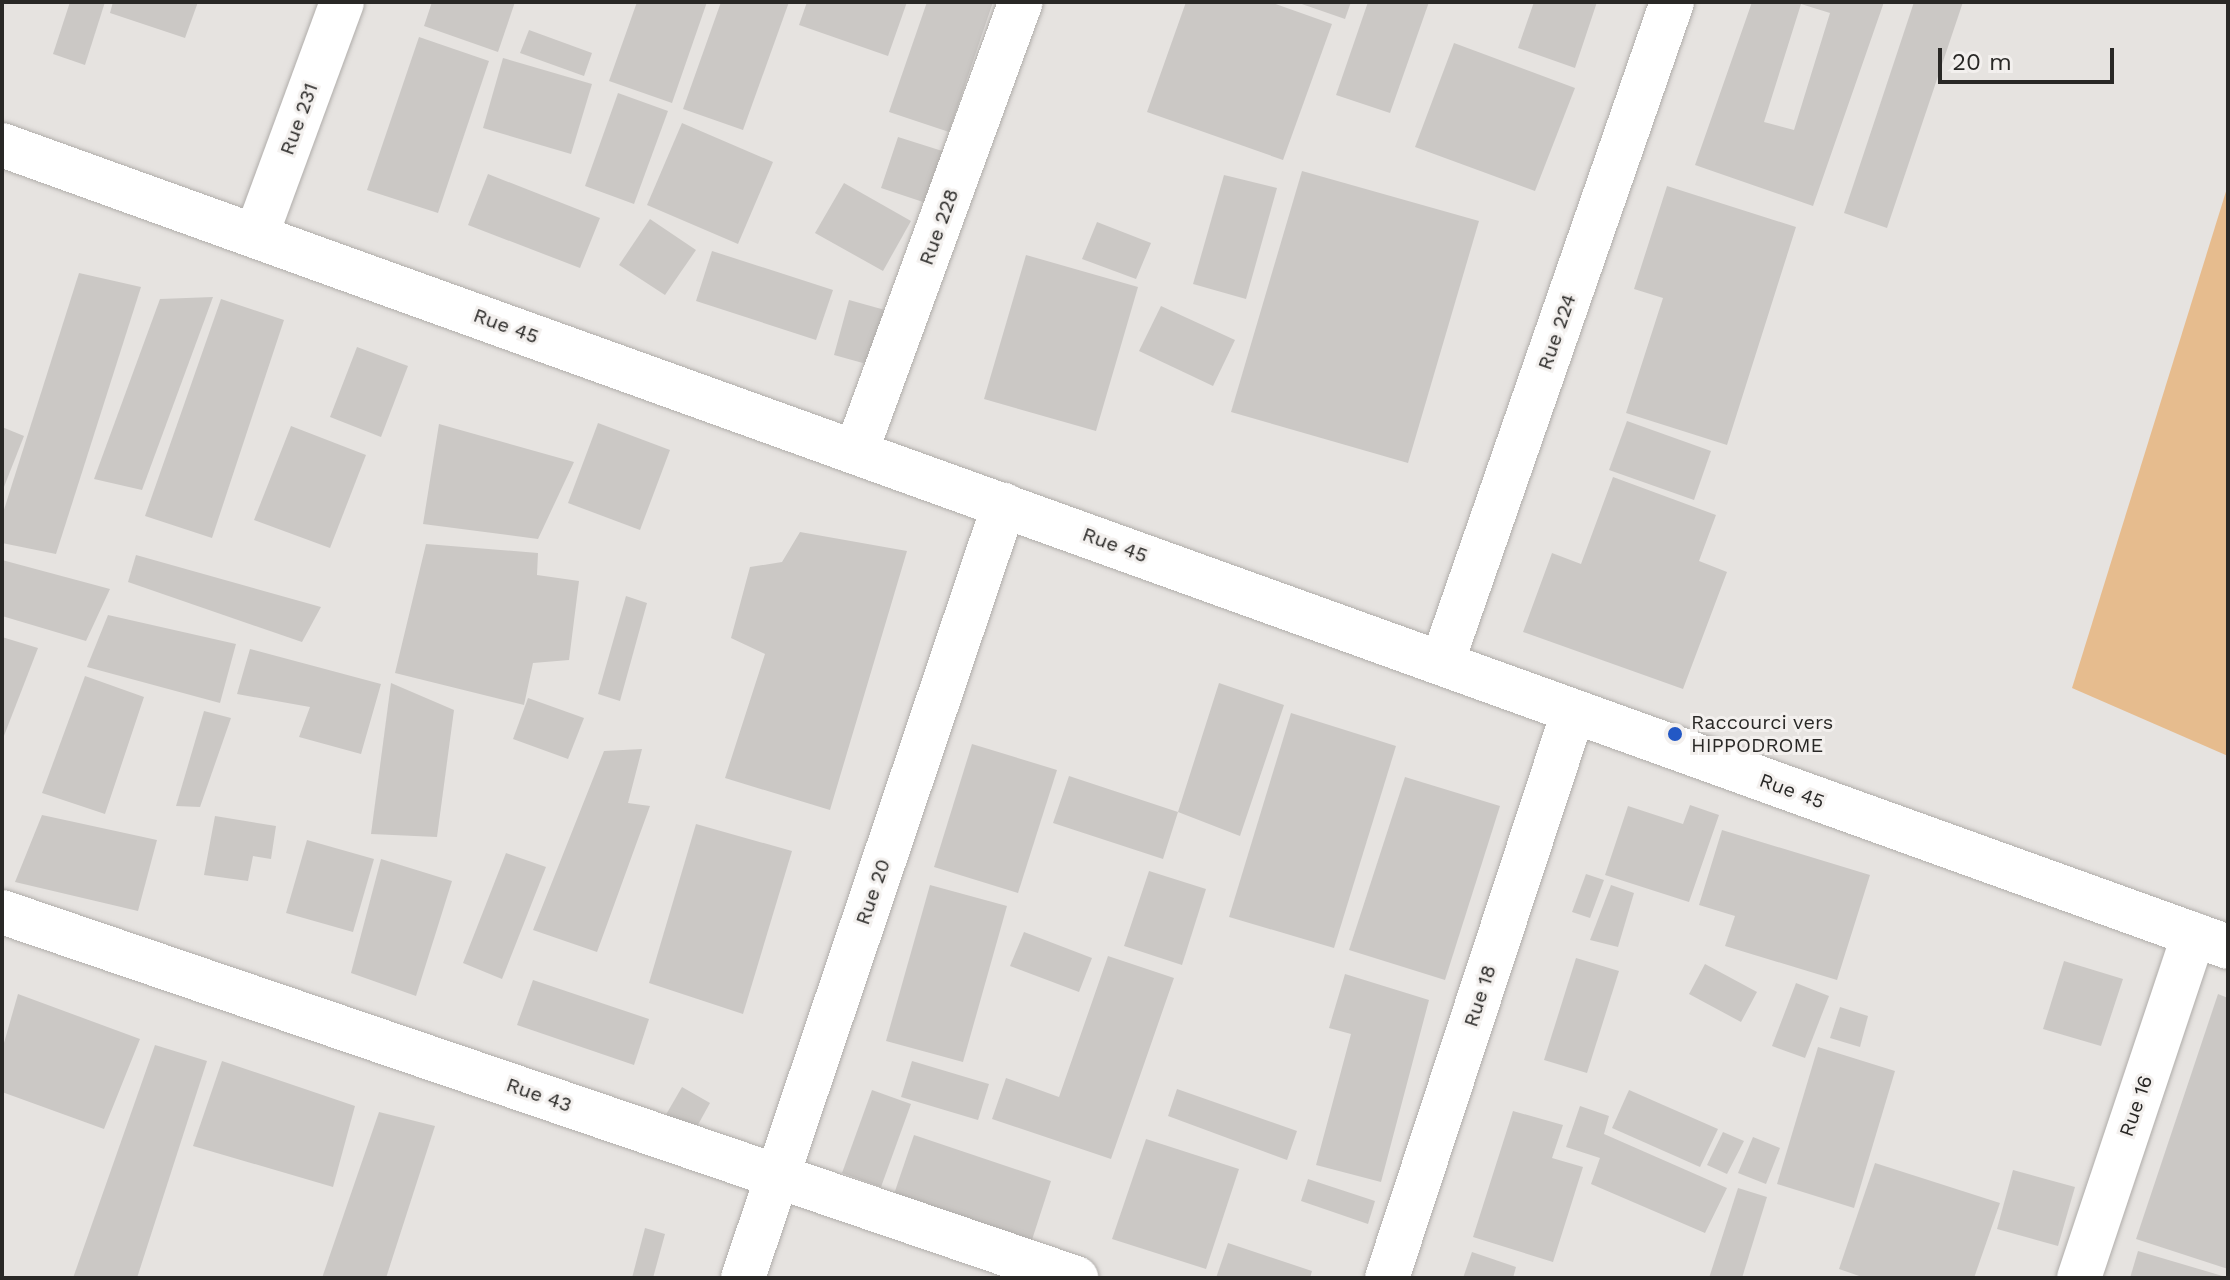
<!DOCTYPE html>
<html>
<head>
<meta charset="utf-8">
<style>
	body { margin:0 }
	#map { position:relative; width:2230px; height:1280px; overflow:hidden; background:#e6e3e0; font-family:"Work Sans",sans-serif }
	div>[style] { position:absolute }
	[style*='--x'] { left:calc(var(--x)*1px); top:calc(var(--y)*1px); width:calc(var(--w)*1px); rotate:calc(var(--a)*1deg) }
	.green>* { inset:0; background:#e6bc8e }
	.building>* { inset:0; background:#cbc8c5 }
	.roads { filter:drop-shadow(0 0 2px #b0adaa) drop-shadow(0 0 2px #b0adaa) }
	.minor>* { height:44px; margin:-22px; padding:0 22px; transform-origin:22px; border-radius:22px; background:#fff }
	.tertiary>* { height:44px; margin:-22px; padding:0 22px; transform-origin:22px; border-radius:22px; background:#fff }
	.dots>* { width:22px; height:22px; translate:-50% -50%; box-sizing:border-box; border:4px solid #f3f0ee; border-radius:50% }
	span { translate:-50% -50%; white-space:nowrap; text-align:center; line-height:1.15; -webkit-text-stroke:6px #f3f0ee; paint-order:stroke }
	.street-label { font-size:20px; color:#292826 }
	.poi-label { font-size:20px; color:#292826 }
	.left { translate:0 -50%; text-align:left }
	.frame { position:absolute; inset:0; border:4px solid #292826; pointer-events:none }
	.scale { position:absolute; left:1938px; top:48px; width:176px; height:36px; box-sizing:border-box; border:4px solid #292826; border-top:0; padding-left:10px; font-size:24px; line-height:28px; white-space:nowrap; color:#292826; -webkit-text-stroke:6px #f3f0ee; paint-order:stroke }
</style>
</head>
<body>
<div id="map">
	<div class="green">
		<i style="clip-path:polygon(2228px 185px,2228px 756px,2072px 688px)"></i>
	</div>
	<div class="building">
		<i style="clip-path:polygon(70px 2px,105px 2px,85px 65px,53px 54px)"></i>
		<i style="clip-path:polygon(113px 2px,198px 2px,185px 38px,110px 13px)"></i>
		<i style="clip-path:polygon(432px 2px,515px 2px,498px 52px,424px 26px)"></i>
		<i style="clip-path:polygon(637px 2px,707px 2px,672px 103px,609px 81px)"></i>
		<i style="clip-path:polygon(721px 2px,789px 2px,743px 130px,683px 109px)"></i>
		<i style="clip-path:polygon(807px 2px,907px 2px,888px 56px,799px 25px)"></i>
		<i style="clip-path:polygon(927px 2px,993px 2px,949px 132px,889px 112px)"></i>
		<i style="clip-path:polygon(1186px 2px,1270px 2px,1332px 24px,1283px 160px,1147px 112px)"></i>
		<i style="clip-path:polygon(1296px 2px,1351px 2px,1345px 19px)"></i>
		<i style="clip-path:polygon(1368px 2px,1429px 2px,1390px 113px,1336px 95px)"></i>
		<i style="clip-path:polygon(1534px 2px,1597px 2px,1575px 68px,1518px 48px)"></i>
		<i style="clip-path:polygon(evenodd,1752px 2px,1884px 2px,1813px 206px,1695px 165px,1752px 2px,1801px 4px,1830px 13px,1794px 130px,1764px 122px,1801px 4px)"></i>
		<i style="clip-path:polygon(1914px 2px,1963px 2px,1887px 228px,1844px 213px)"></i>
		<i style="clip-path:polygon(529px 30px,592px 53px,584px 76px,520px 53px)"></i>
		<i style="clip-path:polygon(419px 37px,489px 61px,438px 213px,367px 190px)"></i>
		<i style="clip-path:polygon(1454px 43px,1575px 88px,1535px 191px,1415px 147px)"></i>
		<i style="clip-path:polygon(503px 58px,592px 84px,571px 154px,483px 128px)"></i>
		<i style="clip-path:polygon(618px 93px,668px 111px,634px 204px,585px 186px)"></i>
		<i style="clip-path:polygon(682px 123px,773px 162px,738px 244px,647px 205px)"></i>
		<i style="clip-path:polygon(898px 137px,955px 155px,938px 207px,881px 188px)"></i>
		<i style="clip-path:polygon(1302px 171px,1479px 221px,1408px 463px,1231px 412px)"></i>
		<i style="clip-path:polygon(488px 174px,600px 218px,580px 268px,468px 225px)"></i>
		<i style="clip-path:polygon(1224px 175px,1277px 188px,1246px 299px,1193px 284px)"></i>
		<i style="clip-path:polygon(844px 183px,911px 221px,883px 271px,815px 233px)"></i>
		<i style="clip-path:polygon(1667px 186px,1796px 227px,1727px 445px,1626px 413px,1663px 298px,1634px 289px)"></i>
		<i style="clip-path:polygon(650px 219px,696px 250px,665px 295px,619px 265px)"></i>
		<i style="clip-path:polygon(1097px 222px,1151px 243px,1136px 279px,1082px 259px)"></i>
		<i style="clip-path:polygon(712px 251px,833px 290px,816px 340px,696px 301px)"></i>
		<i style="clip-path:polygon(1026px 255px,1138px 287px,1096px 431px,984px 399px)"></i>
		<i style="clip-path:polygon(79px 273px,141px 287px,56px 554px,2px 543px,2px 516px)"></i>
		<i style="clip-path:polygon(213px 297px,142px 490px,94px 479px,160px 299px)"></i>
		<i style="clip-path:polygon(221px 299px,284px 320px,212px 538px,145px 516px)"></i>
		<i style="clip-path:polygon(849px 300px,885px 310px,870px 365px,834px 355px)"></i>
		<i style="clip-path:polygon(1161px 306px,1235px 340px,1213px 386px,1139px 351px)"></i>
		<i style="clip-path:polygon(357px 347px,408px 366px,381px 437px,330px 417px)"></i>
		<i style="clip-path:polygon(1627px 421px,1711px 451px,1694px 500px,1609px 470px)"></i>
		<i style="clip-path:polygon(598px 423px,670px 450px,640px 530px,568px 503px)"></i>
		<i style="clip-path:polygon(439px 424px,574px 462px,538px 539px,423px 524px)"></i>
		<i style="clip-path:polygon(291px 426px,366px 455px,330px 548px,254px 520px)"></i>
		<i style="clip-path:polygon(2px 427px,24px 436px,2px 492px)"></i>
		<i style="clip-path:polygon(1613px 477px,1716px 515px,1699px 561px,1727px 572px,1683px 689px,1523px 632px,1552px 553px,1581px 564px)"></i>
		<i style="clip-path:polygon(800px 532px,907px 551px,830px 810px,725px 778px,765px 654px,731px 638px,750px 567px,782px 562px)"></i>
		<i style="clip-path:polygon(426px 544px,538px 553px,537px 575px,579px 581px,569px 660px,533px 663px,524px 705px,395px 673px)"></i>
		<i style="clip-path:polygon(136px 555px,321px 607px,302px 642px,128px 582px)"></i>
		<i style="clip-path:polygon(2px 560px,110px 589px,86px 641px,2px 616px)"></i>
		<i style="clip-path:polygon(626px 596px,647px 603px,620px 701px,598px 694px)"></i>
		<i style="clip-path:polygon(108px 615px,236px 644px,220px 703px,87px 667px)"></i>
		<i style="clip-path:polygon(2px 637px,38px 648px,2px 741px)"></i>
		<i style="clip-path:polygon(250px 649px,381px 684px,361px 754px,299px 737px,310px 707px,237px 694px)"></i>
		<i style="clip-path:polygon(85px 676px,144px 697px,105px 814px,42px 793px)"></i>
		<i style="clip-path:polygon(391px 683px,454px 710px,437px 837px,371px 834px)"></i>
		<i style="clip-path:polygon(1219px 683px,1284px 705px,1240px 836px,1178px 812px,1163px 859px,1053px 823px,1069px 776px,1178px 812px)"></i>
		<i style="clip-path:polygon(528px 698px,584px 718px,568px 759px,513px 739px)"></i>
		<i style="clip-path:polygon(204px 711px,231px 718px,200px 807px,176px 806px)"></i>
		<i style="clip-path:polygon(1291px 713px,1396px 746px,1334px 948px,1229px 917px)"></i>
		<i style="clip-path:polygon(972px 744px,1057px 770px,1018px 893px,934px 867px)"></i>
		<i style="clip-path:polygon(642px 749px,628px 803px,650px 806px,597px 952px,533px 930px,604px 751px)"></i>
		<i style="clip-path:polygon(1405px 777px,1500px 806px,1445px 980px,1349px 950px)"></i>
		<i style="clip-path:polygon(1690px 805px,1719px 815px,1689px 902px,1605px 875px,1628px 806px,1683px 824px)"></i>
		<i style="clip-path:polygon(42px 815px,157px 840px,138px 911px,15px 882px)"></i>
		<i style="clip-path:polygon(215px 816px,276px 826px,271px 859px,253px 856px,248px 881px,204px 875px)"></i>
		<i style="clip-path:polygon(696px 824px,792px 851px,743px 1014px,649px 983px)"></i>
		<i style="clip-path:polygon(1722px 830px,1870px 875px,1837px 980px,1725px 946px,1735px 916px,1699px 905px)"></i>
		<i style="clip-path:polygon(307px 840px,374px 859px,353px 932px,286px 913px)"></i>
		<i style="clip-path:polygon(506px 853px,546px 867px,502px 979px,463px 963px)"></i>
		<i style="clip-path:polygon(381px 859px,452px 881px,416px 996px,351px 973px)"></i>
		<i style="clip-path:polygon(1149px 871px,1206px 889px,1182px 965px,1124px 946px)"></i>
		<i style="clip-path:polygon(1586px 874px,1604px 880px,1590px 918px,1572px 912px)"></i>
		<i style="clip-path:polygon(930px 885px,1007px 906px,963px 1062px,886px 1041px)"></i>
		<i style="clip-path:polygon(1611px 885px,1634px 893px,1618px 947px,1590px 940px)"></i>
		<i style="clip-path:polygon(1024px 932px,1092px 958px,1079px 992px,1010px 966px)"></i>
		<i style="clip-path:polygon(1108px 956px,1174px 978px,1111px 1159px,992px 1119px,1006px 1078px,1059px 1097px)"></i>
		<i style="clip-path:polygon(1576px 958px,1619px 971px,1587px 1073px,1544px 1060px)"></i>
		<i style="clip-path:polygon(2064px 961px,2123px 979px,2101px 1046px,2043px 1029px)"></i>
		<i style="clip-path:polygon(1705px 964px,1757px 992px,1741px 1022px,1689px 994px)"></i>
		<i style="clip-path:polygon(1345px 974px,1429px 1000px,1381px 1182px,1316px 1165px,1351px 1034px,1329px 1028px)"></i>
		<i style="clip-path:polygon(533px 980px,649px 1019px,634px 1065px,517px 1025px)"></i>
		<i style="clip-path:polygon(1796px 983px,1829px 996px,1805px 1058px,1772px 1046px)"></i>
		<i style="clip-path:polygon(18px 994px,140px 1039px,104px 1129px,2px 1092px,2px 1050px)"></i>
		<i style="clip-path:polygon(2218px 994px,2228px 998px,2228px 1269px,2136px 1239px)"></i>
		<i style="clip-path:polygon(1840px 1007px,1868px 1016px,1860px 1047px,1830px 1038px)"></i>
		<i style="clip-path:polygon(155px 1045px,207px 1061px,137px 1278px,73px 1278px)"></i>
		<i style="clip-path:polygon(1818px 1047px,1895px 1071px,1854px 1208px,1777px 1184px)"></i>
		<i style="clip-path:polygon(222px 1061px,355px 1106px,333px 1187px,193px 1146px)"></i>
		<i style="clip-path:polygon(912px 1061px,989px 1084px,978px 1120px,901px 1097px)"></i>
		<i style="clip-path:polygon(682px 1087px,710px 1103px,689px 1141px,660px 1125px)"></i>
		<i style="clip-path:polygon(1177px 1089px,1297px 1131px,1287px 1160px,1168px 1116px)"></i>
		<i style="clip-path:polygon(872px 1090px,911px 1104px,881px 1187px,842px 1173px)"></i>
		<i style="clip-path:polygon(1629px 1090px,1718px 1129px,1700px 1167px,1612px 1128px)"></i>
		<i style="clip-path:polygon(1580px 1106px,1609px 1116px,1604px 1134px,1727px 1188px,1705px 1233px,1591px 1184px,1600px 1158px,1566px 1147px)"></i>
		<i style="clip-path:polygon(1513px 1111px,1563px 1125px,1552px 1158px,1583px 1167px,1553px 1262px,1473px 1237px)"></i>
		<i style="clip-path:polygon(379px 1112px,435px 1126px,386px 1278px,322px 1278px)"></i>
		<i style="clip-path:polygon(1723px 1132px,1744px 1141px,1727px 1174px,1707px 1165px)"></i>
		<i style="clip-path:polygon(914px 1135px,1051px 1181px,1030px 1246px,892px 1200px)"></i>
		<i style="clip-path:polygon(1753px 1137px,1780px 1148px,1766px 1184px,1738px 1173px)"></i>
		<i style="clip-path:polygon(1146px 1139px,1239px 1169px,1206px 1269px,1112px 1239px)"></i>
		<i style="clip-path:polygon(1875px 1163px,2000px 1203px,1974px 1278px,1865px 1278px,1839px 1269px)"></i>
		<i style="clip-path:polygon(2013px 1170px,2075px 1187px,2058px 1246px,1997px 1229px)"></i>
		<i style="clip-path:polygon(1308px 1179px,1375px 1201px,1368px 1224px,1301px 1201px)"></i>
		<i style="clip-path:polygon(1738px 1188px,1767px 1197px,1742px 1278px,1709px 1278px)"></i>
		<i style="clip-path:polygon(645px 1228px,665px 1234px,653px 1278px,632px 1278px)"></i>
		<i style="clip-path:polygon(1228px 1243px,1312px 1271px,1310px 1278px,1216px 1278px)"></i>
		<i style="clip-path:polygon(2138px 1251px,2226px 1277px,2226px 1278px,2130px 1278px)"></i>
		<i style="clip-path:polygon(1472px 1252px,1516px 1267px,1513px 1278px,1463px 1278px)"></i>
	</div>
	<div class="roads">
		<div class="minor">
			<i style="--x:256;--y:236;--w:249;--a:-69.8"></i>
			<i style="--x:856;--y:452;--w:479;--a:-69.9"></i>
			<i style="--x:2;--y:912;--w:1135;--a:18.82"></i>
			<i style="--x:743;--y:1278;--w:816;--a:-71.34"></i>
			<i style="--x:1387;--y:1278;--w:595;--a:-71.78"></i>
			<i style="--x:2079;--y:1278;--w:362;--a:-71.5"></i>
		</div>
		<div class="tertiary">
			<i style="--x:2;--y:145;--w:2366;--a:19.81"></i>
			<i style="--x:1442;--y:663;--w:700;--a:-70.81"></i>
		</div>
	</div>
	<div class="dots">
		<i style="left:1675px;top:734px;background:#2358c5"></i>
	</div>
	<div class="street-label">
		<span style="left:299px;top:119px;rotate:-70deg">Rue 231</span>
		<span style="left:939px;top:227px;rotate:-70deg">Rue 228</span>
		<span style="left:506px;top:326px;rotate:20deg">Rue 45</span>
		<span style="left:1557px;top:332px;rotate:-71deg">Rue 224</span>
		<span style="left:1115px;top:545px;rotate:20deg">Rue 45</span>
		<span style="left:1792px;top:791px;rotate:20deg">Rue 45</span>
		<span style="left:873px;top:892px;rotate:-71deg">Rue 20</span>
		<span style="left:1480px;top:996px;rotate:-72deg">Rue 18</span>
		<span style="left:539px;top:1095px;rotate:19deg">Rue 43</span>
		<span style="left:2136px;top:1106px;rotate:-71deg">Rue 16</span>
	</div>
	<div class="poi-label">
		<span class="left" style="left:1691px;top:734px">Raccourci vers<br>HIPPODROME</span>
	</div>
	<div class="frame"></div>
	<div class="scale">20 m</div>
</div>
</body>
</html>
